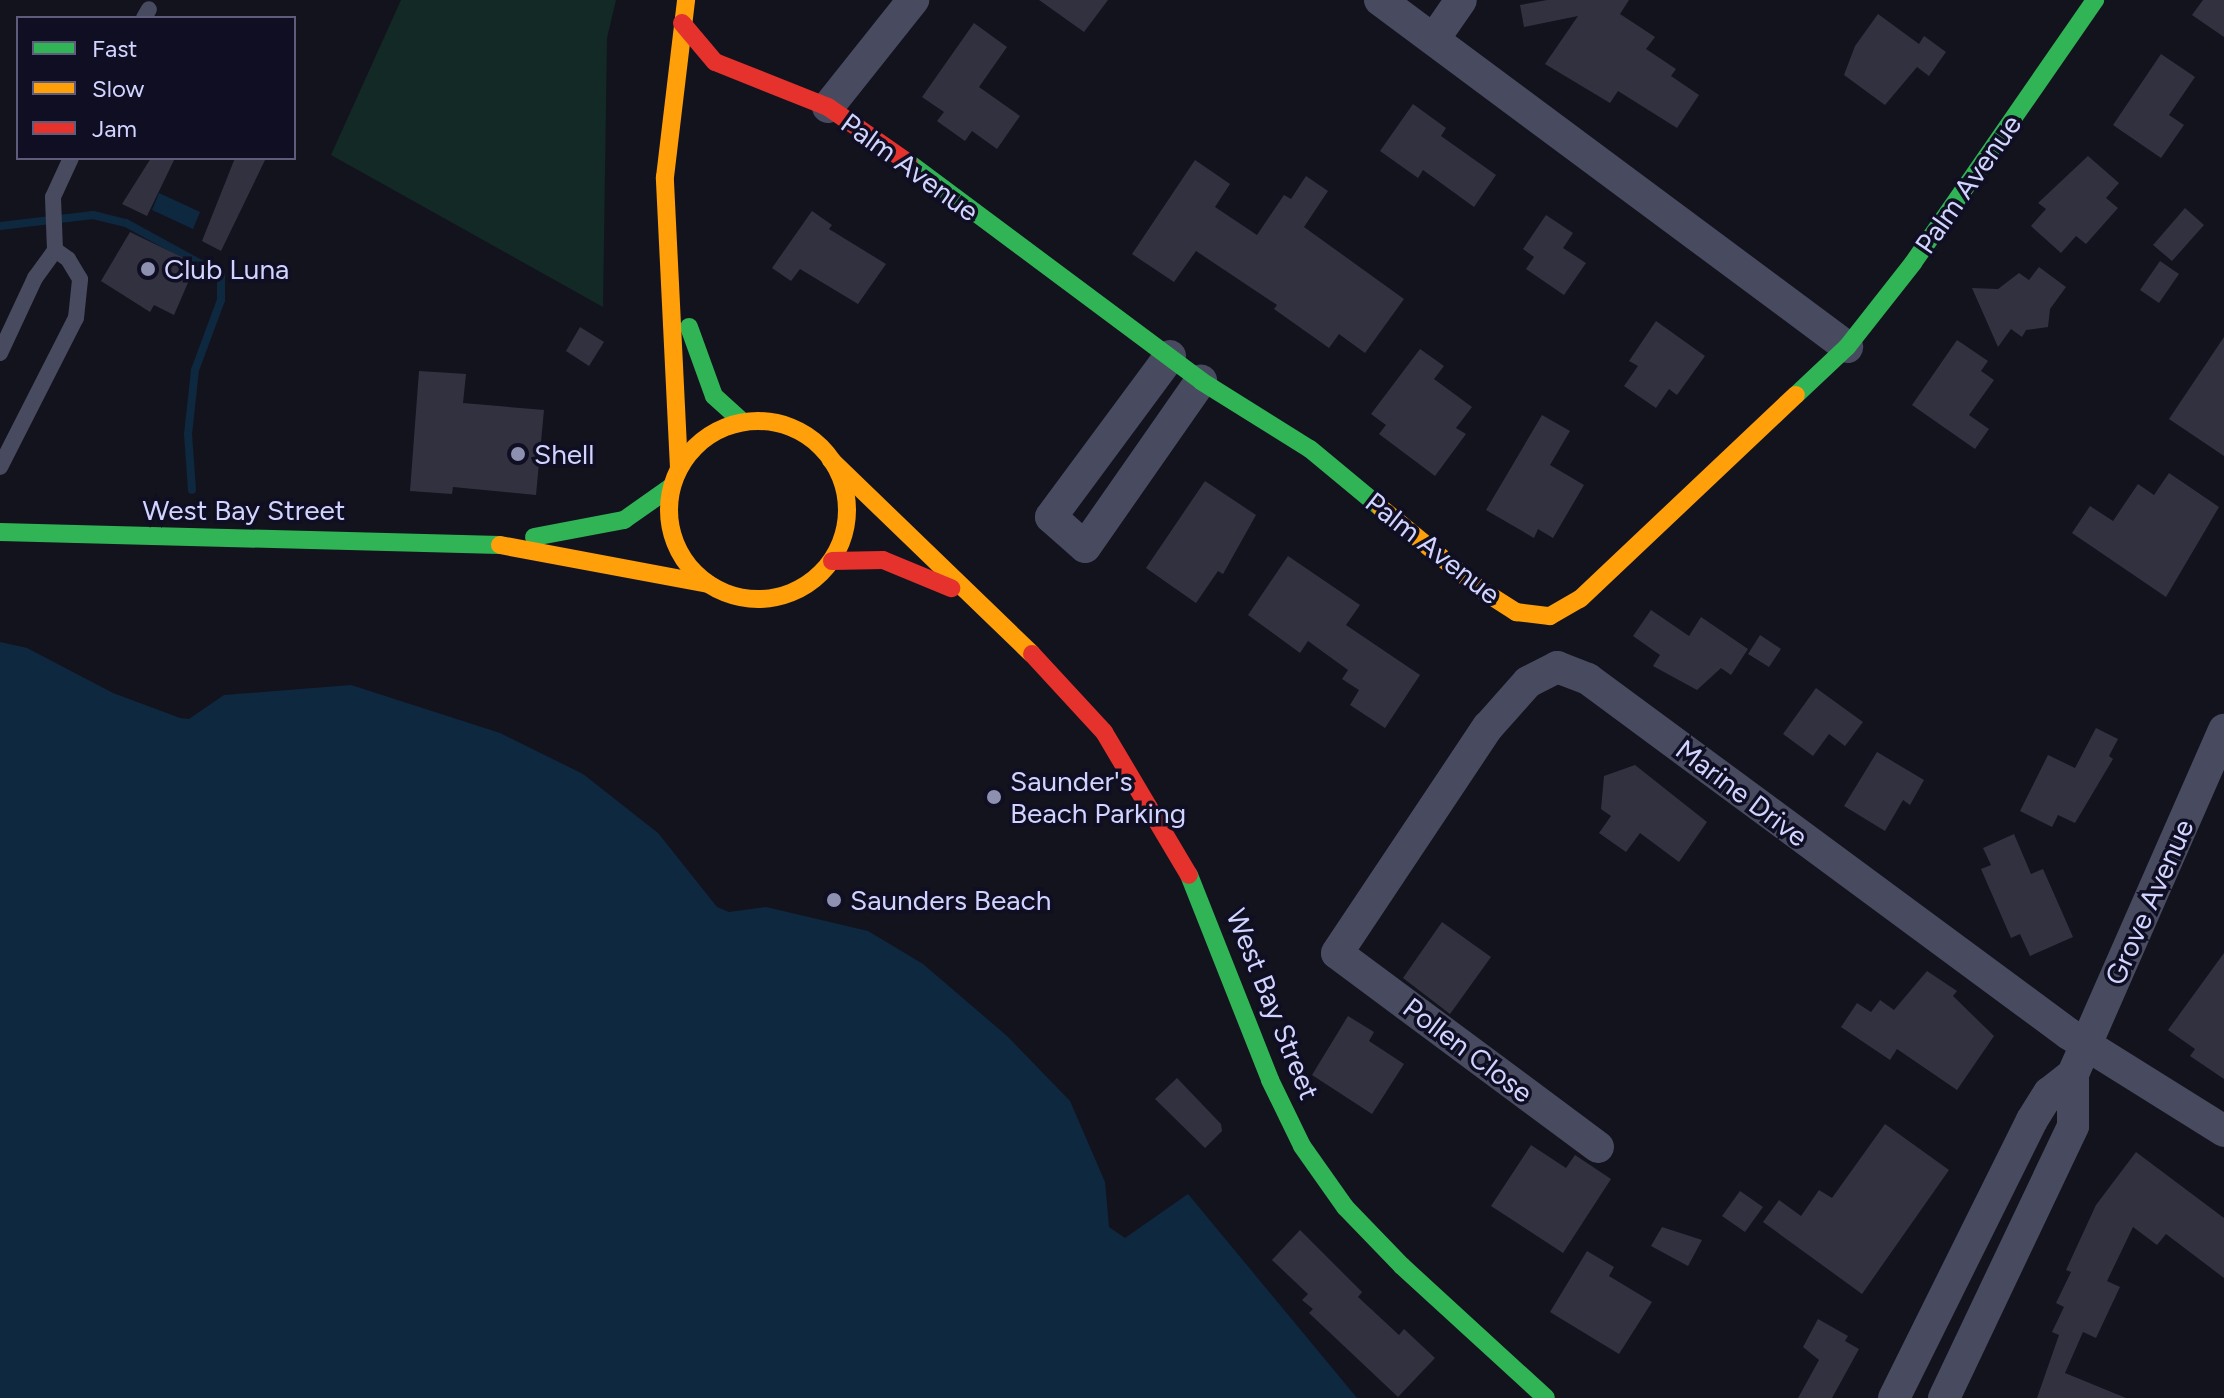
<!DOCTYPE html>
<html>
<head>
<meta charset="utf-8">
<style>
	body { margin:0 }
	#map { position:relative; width:2224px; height:1398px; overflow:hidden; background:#13131e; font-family:Figtree,sans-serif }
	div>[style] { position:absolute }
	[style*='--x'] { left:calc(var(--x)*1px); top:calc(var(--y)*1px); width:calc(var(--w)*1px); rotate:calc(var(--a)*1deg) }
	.green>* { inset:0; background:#122926 }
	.water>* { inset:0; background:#0e2840 }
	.stream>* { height:8px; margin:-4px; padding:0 4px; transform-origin:4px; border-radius:4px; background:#0e2840 }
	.building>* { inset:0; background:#313140 }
	.lane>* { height:16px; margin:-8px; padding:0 8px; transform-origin:8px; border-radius:8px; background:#484b5f }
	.street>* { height:32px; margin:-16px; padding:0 16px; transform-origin:16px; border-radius:16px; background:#484b5f }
	.fast>* { height:18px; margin:-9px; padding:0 9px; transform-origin:9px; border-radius:9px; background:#30b455 }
	.slow>* { height:18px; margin:-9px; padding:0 9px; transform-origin:9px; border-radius:9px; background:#ff9f0a }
	.slow>.ring { margin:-9px; padding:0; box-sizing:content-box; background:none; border:18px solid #ff9f0a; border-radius:50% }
	.jam>* { height:18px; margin:-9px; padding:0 9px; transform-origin:9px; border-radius:9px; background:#e5322d }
	.dots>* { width:22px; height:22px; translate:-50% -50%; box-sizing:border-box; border:4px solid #0f0e23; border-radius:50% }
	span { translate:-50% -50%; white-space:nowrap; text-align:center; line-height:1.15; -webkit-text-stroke:7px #0f0e23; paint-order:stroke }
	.street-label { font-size:28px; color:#d1d4fe }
	.poi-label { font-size:28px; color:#d1d4fe }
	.left { translate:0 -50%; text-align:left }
	.legend { position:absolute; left:16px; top:16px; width:280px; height:144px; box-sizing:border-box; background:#0f0e23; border:2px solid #5d5d7b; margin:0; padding:10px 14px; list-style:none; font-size:24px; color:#d1d4fe }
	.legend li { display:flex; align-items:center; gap:16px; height:40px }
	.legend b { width:40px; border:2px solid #5d5d7b }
</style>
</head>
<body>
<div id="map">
	<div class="green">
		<i style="clip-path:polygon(401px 0,616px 0,607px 38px,603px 307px,331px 155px)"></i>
	</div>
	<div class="water">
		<i style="clip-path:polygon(159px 193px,200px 212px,193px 229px,152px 210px)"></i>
		<i style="clip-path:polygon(0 642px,27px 648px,113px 693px,180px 718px,189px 719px,224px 695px,351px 685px,500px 733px,583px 774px,658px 833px,717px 907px,729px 912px,766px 907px,868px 931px,923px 964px,1007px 1036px,1070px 1101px,1105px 1182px,1109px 1227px,1125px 1238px,1188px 1194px,1357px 1398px,0 1398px)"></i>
	</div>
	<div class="stream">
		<i style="--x:0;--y:226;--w:94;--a:-6.7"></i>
		<i style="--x:93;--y:215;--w:34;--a:14"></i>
		<i style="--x:126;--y:223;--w:108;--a:28.7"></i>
		<i style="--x:221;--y:275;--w:25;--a:90"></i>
		<i style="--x:221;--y:300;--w:75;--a:110.4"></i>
		<i style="--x:195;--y:370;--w:64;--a:96.2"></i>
		<i style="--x:188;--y:434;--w:56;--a:85.9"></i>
	</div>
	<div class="building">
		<i style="clip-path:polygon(1039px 0,1108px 0,1084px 32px)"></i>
		<i style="clip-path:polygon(1547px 0,1629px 0,1620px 14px,1655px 37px,1646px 49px,1676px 69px,1671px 76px,1699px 95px,1677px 128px,1618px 91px,1610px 103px,1545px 64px,1578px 16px,1524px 27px,1520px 5px)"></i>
		<i style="clip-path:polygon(2203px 0,2224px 0,2224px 37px,2192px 15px)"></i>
		<i style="clip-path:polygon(1878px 14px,1919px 44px,1924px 36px,1946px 52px,1929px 76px,1917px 67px,1885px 105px,1844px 75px,1855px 46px)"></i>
		<i style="clip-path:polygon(974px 23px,1007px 47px,979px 87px,1020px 116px,997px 149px,972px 131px,965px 141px,937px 121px,944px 112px,922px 97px)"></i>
		<i style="clip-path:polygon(2161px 54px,2195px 77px,2169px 115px,2184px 125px,2161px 158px,2113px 125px)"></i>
		<i style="clip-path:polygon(1413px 104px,1446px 128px,1441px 136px,1496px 175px,1474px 207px,1423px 170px,1418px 178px,1380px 151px)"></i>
		<i style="clip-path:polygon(2088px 156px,2119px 183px,2106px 198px,2118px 208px,2086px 244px,2076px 236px,2061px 253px,2031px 226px,2046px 209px,2038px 203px)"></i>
		<i style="clip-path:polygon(151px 158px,175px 158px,147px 216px,122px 204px)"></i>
		<i style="clip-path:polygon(235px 158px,266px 158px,221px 251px,202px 241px)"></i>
		<i style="clip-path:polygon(1195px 160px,1230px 184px,1215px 207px,1257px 235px,1284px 195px,1291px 199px,1306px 176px,1328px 191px,1304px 227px,1404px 299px,1365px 353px,1339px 334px,1329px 348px,1274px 309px,1277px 305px,1196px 251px,1174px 282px,1132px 254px)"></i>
		<i style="clip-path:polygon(2185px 208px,2204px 225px,2172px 261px,2153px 245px)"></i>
		<i style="clip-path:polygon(812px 211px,832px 225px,829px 229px,886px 264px,858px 304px,800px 269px,791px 281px,772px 268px)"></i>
		<i style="clip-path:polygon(1546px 215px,1573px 233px,1563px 248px,1586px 263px,1564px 295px,1526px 269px,1534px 257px,1523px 249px)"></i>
		<i style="clip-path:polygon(130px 232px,196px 264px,174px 315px,154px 305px,150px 312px,101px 281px)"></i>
		<i style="clip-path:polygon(2160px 261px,2179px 274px,2159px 303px,2140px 290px)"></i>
		<i style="clip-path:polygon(2039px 267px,2066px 287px,2050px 309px,2048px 327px,2026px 330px,2022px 337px,2011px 329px,1998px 347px,1972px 288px,1998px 289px,2019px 273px,2029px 280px)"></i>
		<i style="clip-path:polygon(1656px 321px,1705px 356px,1677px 395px,1669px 389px,1656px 408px,1624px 386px,1638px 366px,1629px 361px)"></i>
		<i style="clip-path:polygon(580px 327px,604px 342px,589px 366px,566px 351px)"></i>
		<i style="clip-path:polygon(2224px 337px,2224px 456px,2169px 419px)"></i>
		<i style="clip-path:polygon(1957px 340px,1988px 361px,1981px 371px,1994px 380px,1969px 415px,1989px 429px,1975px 449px,1912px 405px)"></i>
		<i style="clip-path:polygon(1420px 349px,1444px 366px,1434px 379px,1472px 407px,1456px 428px,1466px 434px,1435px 476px,1379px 434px,1386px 425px,1371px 414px)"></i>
		<i style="clip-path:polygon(419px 371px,466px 374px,463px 403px,544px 410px,536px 495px,453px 487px,452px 494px,410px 491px)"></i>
		<i style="clip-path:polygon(1542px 415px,1570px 431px,1550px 465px,1584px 485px,1553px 538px,1538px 529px,1534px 538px,1486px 510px)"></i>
		<i style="clip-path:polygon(2169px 473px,2219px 507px,2166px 597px,2072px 533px,2090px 506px,2113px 521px,2138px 484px,2154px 495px)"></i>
		<i style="clip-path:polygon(1205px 481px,1256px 515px,1223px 574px,1218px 571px,1196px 603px,1146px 568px)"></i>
		<i style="clip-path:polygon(1288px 556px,1360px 605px,1346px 625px,1420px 675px,1385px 728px,1350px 705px,1359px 690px,1342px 679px,1348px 670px,1308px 641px,1300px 653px,1248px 615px)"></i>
		<i style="clip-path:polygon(1651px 610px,1689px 636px,1701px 617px,1748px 649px,1731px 675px,1721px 668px,1697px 690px,1653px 666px,1660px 655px,1633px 636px)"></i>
		<i style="clip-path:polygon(1760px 635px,1781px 649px,1769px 667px,1748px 654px)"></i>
		<i style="clip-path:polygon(1816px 688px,1863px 722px,1845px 746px,1829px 734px,1813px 756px,1783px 734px)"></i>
		<i style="clip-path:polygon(2096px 728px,2118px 739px,2109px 756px,2113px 759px,2075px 823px,2058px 815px,2052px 827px,2020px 811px,2048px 755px,2075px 768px)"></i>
		<i style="clip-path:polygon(1877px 752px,1924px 780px,1910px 805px,1903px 800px,1885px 831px,1844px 806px)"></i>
		<i style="clip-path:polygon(1635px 765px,1707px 822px,1679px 862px,1640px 833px,1626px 852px,1599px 833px,1611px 816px,1601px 809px,1604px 776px)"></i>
		<i style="clip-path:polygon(2014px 834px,2031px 874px,2043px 869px,2073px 937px,2030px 956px,2020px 934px,2011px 938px,1981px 869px,1991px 865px,1983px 848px)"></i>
		<i style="clip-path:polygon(1442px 922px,1491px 957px,1450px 1014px,1403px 978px)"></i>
		<i style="clip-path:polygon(2224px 953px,2224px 1079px,2190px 1056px,2195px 1049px,2168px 1030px)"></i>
		<i style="clip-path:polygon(1927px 971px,1957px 991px,1953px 996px,1994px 1036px,1957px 1090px,1897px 1049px,1890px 1060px,1841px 1027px,1857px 1003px,1871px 1012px,1880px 1000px,1894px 1010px)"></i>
		<i style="clip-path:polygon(1348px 1016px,1374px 1032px,1369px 1041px,1404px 1064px,1372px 1114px,1312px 1075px)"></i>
		<i style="clip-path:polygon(1177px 1078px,1221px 1124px,1222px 1131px,1205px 1148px,1155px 1099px)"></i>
		<i style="clip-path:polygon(1885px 1124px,1949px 1170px,1862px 1294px,1763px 1222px,1779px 1200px,1801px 1216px,1819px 1190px,1832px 1198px)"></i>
		<i style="clip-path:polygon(1531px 1145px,1566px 1168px,1575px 1155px,1611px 1179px,1563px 1253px,1491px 1206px)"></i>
		<i style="clip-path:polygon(2136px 1152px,2224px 1218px,2224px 1278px,2166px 1234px,2157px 1245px,2133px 1227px,2107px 1281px,2120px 1287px,2096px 1338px,2083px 1332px,2065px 1373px,2126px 1398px,2037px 1398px,2059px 1335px,2052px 1332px,2064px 1307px,2056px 1303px,2071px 1272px,2066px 1270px,2096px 1205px)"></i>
		<i style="clip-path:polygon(1740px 1191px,1763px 1207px,1745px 1232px,1722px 1216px)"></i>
		<i style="clip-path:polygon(1662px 1227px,1702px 1240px,1688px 1266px,1651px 1246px)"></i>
		<i style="clip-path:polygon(1300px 1230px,1362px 1292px,1358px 1297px,1399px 1335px,1404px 1329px,1435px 1358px,1398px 1397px,1309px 1313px,1313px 1309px,1302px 1300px,1308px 1294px,1272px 1260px)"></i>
		<i style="clip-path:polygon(1587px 1251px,1614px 1267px,1609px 1276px,1652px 1302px,1619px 1354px,1550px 1312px)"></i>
		<i style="clip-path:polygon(1818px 1319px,1848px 1336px,1845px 1341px,1859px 1349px,1832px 1398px,1798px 1398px,1819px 1360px,1803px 1347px)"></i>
	</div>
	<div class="lane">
		<i style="--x:144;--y:18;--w:10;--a:-61"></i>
		<i style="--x:0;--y:353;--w:83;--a:-65"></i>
		<i style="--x:35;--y:278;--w:34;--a:-54"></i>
		<i style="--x:55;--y:250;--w:53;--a:-92.2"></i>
		<i style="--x:53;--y:197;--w:43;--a:-65.2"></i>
		<i style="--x:0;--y:467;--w:167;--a:-63"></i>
		<i style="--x:76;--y:318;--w:39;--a:-84"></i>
		<i style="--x:80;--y:279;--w:23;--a:-121"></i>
		<i style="--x:68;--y:259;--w:16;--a:-145"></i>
	</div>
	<div class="street">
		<i style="--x:1380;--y:0;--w:582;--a:36.61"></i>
		<i style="--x:1434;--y:39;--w:47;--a:-55.3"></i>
		<i style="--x:828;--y:107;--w:137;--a:-51.5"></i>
		<i style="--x:1170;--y:356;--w:200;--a:126.5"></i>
		<i style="--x:1051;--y:517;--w:45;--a:41.4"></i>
		<i style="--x:1085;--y:547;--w:203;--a:-55.1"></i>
		<i style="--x:1598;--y:1147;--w:325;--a:-143.4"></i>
		<i style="--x:1337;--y:953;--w:272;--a:-56.3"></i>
		<i style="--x:1488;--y:727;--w:60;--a:-48.4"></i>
		<i style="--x:1528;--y:682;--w:33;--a:-27"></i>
		<i style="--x:1557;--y:667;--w:33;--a:21"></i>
		<i style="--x:1588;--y:679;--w:598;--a:36.43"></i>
		<i style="--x:2069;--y:1034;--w:183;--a:32"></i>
		<i style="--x:1894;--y:1398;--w:310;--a:-63.6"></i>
		<i style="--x:2032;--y:1120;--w:32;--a:-58"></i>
		<i style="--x:2049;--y:1093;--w:31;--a:-38"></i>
		<i style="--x:2073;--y:1074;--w:376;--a:-66.3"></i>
		<i style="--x:1944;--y:1398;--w:301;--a:-64.6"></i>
		<i style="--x:2073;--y:1126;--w:52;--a:-90"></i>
	</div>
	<div class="fast">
		<i style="--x:909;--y:163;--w:364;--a:36.7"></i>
		<i style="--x:1201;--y:381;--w:128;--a:32"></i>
		<i style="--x:1310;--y:449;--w:92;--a:39.7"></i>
		<i style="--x:689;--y:327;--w:73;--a:70.1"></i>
		<i style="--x:714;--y:396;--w:39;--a:42"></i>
		<i style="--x:1796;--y:395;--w:70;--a:-43.3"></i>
		<i style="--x:1847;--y:347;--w:107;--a:-51.8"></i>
		<i style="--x:1913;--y:263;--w:320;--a:-55.3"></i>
		<i style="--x:0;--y:532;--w:500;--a:1.49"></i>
		<i style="--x:534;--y:537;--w:92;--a:-10.7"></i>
		<i style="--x:624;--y:520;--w:57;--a:-35.1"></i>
		<i style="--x:1189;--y:875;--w:220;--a:68.4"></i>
		<i style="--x:1270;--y:1080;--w:73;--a:64.1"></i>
		<i style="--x:1302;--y:1146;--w:75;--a:54.8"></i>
		<i style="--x:1345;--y:1207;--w:82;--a:46"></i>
		<i style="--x:1402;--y:1266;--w:195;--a:42.5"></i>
	</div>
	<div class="slow">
		<i class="ring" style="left:669px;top:421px;width:160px;height:160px"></i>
		<i style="--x:831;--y:460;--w:279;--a:44"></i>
		<i style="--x:679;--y:468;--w:291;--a:-92.8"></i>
		<i style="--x:665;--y:177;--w:178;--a:-83.2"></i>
		<i style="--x:1381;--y:508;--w:128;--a:39.3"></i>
		<i style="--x:1480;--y:589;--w:43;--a:32.6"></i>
		<i style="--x:1516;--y:612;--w:34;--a:7"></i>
		<i style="--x:1550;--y:616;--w:34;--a:-30"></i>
		<i style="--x:1580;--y:599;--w:297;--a:-43.4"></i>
		<i style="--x:500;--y:545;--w:212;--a:10.6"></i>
	</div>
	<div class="jam">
		<i style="--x:682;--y:23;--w:51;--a:49.8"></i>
		<i style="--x:715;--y:62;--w:122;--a:21.7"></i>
		<i style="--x:828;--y:107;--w:98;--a:34.7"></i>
		<i style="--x:832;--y:561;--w:51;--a:-1.1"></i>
		<i style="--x:883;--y:560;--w:74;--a:22.4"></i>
		<i style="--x:1032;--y:654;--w:106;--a:47.3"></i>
		<i style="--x:1104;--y:732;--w:166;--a:59.3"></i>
	</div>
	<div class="dots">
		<i style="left:148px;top:269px;background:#8e90b0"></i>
		<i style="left:518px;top:454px;background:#8e90b0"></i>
		<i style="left:994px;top:797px;background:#8e90b0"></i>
		<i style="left:834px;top:900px;background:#8e90b0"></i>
	</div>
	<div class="street-label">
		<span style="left:910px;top:167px;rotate:36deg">Palm Avenue</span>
		<span style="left:1968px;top:184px;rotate:-55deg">Palm Avenue</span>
		<span style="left:244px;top:510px">West Bay Street</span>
		<span style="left:1433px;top:548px;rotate:38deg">Palm Avenue</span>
		<span style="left:1742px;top:793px;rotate:37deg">Marine Drive</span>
		<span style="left:2149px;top:902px;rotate:-66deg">Grove Avenue</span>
		<span style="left:1273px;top:1004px;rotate:68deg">West Bay Street</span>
		<span style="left:1468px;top:1050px;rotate:37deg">Pollen Close</span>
	</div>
	<div class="poi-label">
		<span class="left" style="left:164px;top:269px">Club Luna</span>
		<span class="left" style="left:534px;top:454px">Shell</span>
		<span class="left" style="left:1010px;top:797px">Saunder's<br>Beach Parking</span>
		<span class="left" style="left:850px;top:900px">Saunders Beach</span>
	</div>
	<ul class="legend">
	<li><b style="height:10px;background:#30b455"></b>Fast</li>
	<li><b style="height:10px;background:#ff9f0a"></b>Slow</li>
	<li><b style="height:10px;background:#e5322d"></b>Jam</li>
	</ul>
</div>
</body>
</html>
